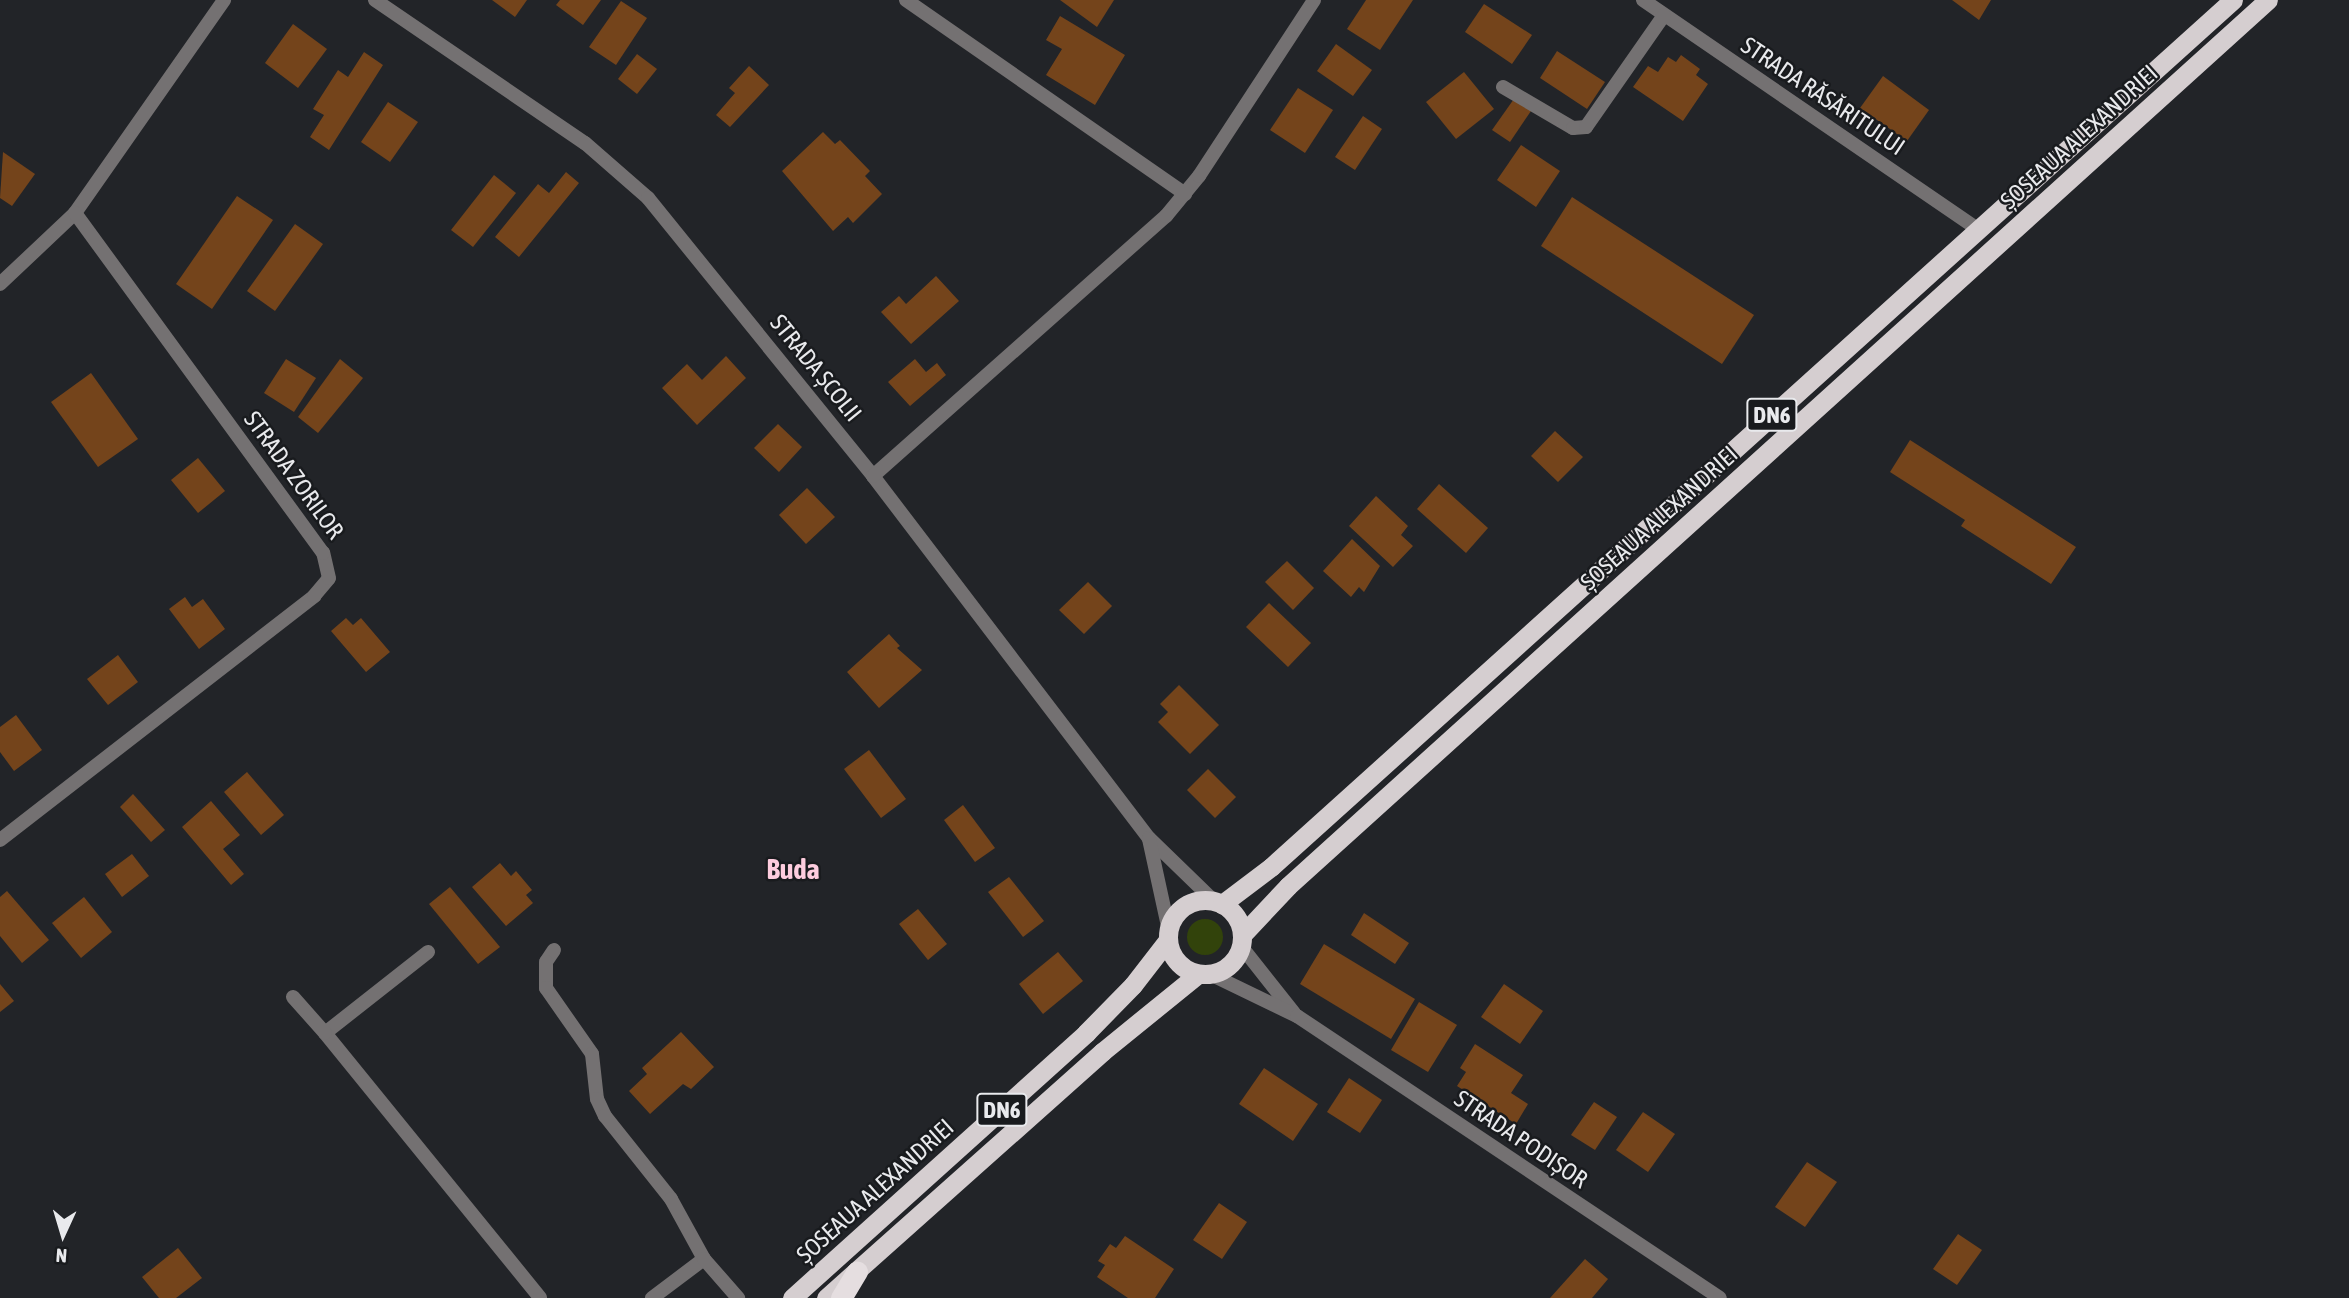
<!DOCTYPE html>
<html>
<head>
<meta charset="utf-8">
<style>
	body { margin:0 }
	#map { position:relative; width:2349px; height:1298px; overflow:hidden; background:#222428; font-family:"Asap Condensed",sans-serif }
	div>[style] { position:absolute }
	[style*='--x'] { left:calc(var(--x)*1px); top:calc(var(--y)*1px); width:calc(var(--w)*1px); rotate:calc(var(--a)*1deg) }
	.green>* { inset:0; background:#32430b }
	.round { border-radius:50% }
	.building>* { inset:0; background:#74441b }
	.service>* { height:14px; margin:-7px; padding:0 7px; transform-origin:7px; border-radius:7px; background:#747172 }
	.minor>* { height:14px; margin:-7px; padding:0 7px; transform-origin:7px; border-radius:7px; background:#747172 }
	.trunk>* { height:19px; margin:-9.5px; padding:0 9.5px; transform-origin:9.5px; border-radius:9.5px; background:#d5ced0 }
	.trunk>.ring { margin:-9.5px; padding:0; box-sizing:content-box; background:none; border:19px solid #d5ced0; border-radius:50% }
	.motorway>* { height:21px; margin:-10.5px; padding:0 10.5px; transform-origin:10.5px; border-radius:10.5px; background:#e5dee0 }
	span { translate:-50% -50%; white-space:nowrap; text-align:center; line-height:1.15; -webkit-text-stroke:5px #191b1e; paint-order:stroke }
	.shield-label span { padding:2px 5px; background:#191b1e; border:2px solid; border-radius:5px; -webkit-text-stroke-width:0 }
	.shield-label { font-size:23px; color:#e9eaed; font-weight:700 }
	.street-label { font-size:24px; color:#e9eaed }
	.quarter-label { font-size:28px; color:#fdccde; font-weight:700 }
	.north { position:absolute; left:28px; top:1200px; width:70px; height:70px; -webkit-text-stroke:5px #191b1e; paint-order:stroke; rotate:184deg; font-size:19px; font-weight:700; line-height:28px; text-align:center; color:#e9eaed }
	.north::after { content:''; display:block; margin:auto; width:24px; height:32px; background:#e9eaed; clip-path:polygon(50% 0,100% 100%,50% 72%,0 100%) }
</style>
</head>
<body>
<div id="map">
	<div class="green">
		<i class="round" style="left:1187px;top:919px;width:36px;height:36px"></i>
	</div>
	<div class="building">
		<i style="clip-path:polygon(492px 0,527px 0,515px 17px)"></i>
		<i style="clip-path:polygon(560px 0,601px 0,583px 25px,556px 5px)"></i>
		<i style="clip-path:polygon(1060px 0,1114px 0,1097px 27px)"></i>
		<i style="clip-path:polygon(1366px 0,1413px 0,1380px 50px,1347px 29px)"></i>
		<i style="clip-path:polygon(1952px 0,1991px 0,1979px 20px)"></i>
		<i style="clip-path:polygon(621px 1px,647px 18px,616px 65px,589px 47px)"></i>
		<i style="clip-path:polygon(1484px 4px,1532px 35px,1512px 64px,1465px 32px)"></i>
		<i style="clip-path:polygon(1060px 16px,1125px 55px,1095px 105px,1046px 75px,1062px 49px,1046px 40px)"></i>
		<i style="clip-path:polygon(293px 24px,327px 49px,298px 88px,265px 63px)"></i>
		<i style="clip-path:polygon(1336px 44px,1372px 70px,1353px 96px,1317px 71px)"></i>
		<i style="clip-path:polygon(1557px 51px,1605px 82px,1587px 109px,1540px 78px)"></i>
		<i style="clip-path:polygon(364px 52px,383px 65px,329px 150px,310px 137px,324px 115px,313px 109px,338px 70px,348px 77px)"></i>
		<i style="clip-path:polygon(637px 54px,657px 69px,637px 94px,618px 79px)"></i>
		<i style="clip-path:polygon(1681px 55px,1700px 69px,1696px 75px,1708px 84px,1683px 121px,1633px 87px,1648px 66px,1658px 72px,1668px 57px,1676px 62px)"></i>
		<i style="clip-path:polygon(749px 66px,769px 85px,730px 127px,716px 115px,735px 93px,729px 88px)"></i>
		<i style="clip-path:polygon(1464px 72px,1494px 109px,1456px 139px,1426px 102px)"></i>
		<i style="clip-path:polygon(1883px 76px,1929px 110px,1907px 141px,1860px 108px)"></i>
		<i style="clip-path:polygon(1298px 88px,1333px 110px,1305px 153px,1270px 130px)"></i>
		<i style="clip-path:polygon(1516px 96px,1533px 108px,1510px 142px,1492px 130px)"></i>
		<i style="clip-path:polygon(388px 102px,418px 122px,390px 162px,361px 142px)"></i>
		<i style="clip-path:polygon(1363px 116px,1382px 129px,1355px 170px,1335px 157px)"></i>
		<i style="clip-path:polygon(823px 132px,835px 144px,840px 140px,870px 171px,865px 176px,882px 194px,853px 223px,848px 217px,833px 231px,782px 171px)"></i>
		<i style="clip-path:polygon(1521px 145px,1560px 171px,1536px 207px,1497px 180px)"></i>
		<i style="clip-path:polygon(3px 152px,35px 174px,12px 206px,0 198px)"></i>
		<i style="clip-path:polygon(566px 172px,579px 183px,519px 257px,495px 237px,538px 184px,549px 193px)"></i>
		<i style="clip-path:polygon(494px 175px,516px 193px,473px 247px,451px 230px)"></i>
		<i style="clip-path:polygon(237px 196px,273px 220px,212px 309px,176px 284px)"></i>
		<i style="clip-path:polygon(1572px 197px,1754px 315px,1722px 364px,1541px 246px)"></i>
		<i style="clip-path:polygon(295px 224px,323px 244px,275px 311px,247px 291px)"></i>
		<i style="clip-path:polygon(936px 276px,959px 301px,911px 344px,881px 312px,899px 296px,906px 304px)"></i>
		<i style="clip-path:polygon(726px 356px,746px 378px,697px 425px,662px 388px,687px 364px,702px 380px)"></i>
		<i style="clip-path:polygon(286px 359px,316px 378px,294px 412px,264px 393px)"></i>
		<i style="clip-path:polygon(340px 359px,363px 378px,318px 433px,298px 417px)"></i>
		<i style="clip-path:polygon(915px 359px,926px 372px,937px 363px,946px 375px,910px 406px,888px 382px)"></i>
		<i style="clip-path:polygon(91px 373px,138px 439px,98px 467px,51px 402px)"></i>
		<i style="clip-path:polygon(778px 424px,802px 447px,779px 472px,754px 448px)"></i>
		<i style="clip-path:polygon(1555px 431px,1583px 457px,1558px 482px,1531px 456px)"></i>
		<i style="clip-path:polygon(1910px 440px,2076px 547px,2051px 584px,1961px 526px,1965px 520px,1890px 472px)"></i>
		<i style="clip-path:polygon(198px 458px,225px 491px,198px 513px,171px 480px)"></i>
		<i style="clip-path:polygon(1439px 484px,1488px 528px,1466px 553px,1417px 509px)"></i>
		<i style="clip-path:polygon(807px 488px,835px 517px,806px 544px,779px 515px)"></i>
		<i style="clip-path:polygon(1376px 496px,1408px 526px,1401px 535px,1413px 546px,1393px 567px,1349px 526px)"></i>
		<i style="clip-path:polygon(1352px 539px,1380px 566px,1364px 592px,1359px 587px,1351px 597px,1323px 571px)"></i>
		<i style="clip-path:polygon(1287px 561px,1314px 588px,1293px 610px,1265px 582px)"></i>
		<i style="clip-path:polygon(1088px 582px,1112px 606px,1084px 634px,1059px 610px)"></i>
		<i style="clip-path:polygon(185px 597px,192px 607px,203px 599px,225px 629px,199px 649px,169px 609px)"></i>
		<i style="clip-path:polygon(1269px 603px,1311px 643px,1288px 667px,1246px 627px)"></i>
		<i style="clip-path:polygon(346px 618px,353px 625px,361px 618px,390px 652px,366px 672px,331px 631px)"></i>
		<i style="clip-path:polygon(889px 634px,900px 646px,897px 648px,922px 670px,879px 708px,847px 672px)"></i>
		<i style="clip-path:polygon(118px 655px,138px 682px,108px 705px,87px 679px)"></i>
		<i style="clip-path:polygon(1179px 685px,1219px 725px,1190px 754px,1158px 722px,1168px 712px,1160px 704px)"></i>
		<i style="clip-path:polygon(16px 715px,42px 750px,14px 771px,0 752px,0 727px)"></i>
		<i style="clip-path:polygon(869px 750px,906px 799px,881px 818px,844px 769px)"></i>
		<i style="clip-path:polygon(1208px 769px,1236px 797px,1215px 818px,1187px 790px)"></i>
		<i style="clip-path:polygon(247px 772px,284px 815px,261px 835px,224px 792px)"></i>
		<i style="clip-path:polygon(133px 794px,165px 830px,151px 842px,120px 807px)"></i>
		<i style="clip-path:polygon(211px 801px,240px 835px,223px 849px,244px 874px,231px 885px,182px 827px)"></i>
		<i style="clip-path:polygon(963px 805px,995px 848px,975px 862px,944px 820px)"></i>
		<i style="clip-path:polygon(132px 854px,149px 876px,122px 897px,105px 874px)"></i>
		<i style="clip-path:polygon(500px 863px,511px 876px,516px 871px,532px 890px,526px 895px,533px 903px,506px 926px,472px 887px)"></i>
		<i style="clip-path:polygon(1009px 877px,1044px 921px,1023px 937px,988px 892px)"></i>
		<i style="clip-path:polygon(450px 887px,500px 947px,478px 964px,429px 904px)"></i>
		<i style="clip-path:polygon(7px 891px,49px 940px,22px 963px,0 936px,0 897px)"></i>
		<i style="clip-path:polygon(84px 897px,112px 932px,81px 958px,52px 923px)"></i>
		<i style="clip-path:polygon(918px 909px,947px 944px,928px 960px,899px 924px)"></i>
		<i style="clip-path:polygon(1364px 913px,1409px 943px,1395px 964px,1351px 935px)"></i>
		<i style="clip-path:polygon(1324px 944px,1415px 999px,1391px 1039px,1300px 984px)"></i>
		<i style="clip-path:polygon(1058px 952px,1083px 981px,1043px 1014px,1019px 984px)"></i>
		<i style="clip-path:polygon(0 984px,14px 1001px,0 1012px)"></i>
		<i style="clip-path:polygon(1504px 984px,1543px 1011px,1520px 1044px,1481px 1017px)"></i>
		<i style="clip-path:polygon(1419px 1002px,1457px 1025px,1428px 1072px,1391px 1050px)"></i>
		<i style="clip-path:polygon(681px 1032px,714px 1067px,691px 1089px,683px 1084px,650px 1114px,629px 1091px,647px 1074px,642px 1068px)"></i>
		<i style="clip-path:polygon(1475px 1044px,1523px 1075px,1511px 1093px,1528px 1104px,1516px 1124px,1457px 1086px,1466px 1072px,1460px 1068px)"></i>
		<i style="clip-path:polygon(1264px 1068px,1318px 1104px,1293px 1141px,1239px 1104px)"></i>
		<i style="clip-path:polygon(1349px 1078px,1382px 1100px,1360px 1133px,1327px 1112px)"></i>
		<i style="clip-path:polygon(1594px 1102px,1617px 1117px,1595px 1150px,1571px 1135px)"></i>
		<i style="clip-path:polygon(1643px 1112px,1675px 1134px,1648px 1172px,1616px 1150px)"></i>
		<i style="clip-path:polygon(1807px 1162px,1837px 1182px,1805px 1227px,1775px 1207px)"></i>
		<i style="clip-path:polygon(1219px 1203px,1247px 1222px,1222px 1259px,1193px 1240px)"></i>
		<i style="clip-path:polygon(1958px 1234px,1982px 1250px,1957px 1285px,1933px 1269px)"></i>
		<i style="clip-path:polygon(1125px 1236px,1174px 1269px,1155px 1298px,1128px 1298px,1097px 1277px,1105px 1265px,1098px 1261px,1110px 1244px,1116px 1248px)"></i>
		<i style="clip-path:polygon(178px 1248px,202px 1278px,176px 1298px,159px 1298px,142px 1277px)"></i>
		<i style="clip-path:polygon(1585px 1259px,1608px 1279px,1592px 1298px,1550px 1298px)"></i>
	</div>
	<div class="service">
		<i style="--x:428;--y:952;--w:131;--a:141.8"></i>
		<i style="--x:325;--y:1033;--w:341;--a:50.9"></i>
		<i style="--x:293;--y:997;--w:48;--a:48.4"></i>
		<i style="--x:652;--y:1298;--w:65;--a:-36.9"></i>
	</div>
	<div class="minor">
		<i style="--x:375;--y:0;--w:254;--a:34.3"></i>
		<i style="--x:585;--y:143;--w:84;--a:41.1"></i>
		<i style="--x:648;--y:198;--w:358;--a:51"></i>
		<i style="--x:873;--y:476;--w:455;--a:52.7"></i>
		<i style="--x:1149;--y:838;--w:89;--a:44.1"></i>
		<i style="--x:906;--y:0;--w:340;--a:34.8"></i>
		<i style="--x:1643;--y:0;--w:405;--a:34.4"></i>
		<i style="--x:1503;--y:87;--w:81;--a:30.4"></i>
		<i style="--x:1573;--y:128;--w:13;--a:-4"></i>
		<i style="--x:1586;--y:127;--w:136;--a:-55.1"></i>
		<i style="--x:0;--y:284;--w:103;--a:-43.4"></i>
		<i style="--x:75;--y:213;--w:260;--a:-55"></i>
		<i style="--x:873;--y:476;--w:392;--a:-41.6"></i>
		<i style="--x:1166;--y:216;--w:52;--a:-50.5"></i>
		<i style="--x:1199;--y:176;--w:210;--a:-56.8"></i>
		<i style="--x:1149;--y:839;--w:89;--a:77.7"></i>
		<i style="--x:0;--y:840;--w:398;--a:-37.8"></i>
		<i style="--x:314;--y:596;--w:23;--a:-50"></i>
		<i style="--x:329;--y:578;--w:26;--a:-103"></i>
		<i style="--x:323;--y:553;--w:421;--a:-126.1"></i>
		<i style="--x:1241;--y:946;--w:85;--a:51.7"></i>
		<i style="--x:554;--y:950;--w:14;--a:124"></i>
		<i style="--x:546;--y:962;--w:26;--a:90"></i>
		<i style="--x:546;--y:988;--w:80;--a:55.1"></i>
		<i style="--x:592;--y:1054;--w:45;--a:83.7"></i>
		<i style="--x:597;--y:1099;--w:19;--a:65"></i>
		<i style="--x:605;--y:1116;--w:106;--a:51.5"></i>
		<i style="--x:671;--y:1199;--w:68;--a:61.2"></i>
		<i style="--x:704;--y:1259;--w:52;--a:48.9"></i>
		<i style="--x:1210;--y:974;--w:97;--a:25.8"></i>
		<i style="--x:1297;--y:1016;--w:508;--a:33.69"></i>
	</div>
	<div class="trunk">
		<i class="ring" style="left:1168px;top:900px;width:55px;height:55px"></i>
		<i style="--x:1222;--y:904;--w:61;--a:-37.1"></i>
		<i style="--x:1271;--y:867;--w:1295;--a:-42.03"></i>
		<i style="--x:1242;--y:935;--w:67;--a:-46.8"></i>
		<i style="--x:1288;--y:886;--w:1321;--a:-42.12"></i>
		<i style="--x:792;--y:1298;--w:396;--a:-42"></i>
		<i style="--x:1086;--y:1033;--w:67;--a:-45.6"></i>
		<i style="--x:1133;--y:985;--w:56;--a:-52.3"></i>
		<i style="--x:826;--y:1298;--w:370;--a:-41.7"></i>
		<i style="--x:1102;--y:1052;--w:124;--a:-39.1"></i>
	</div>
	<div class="motorway">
		<i style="--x:841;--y:1298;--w:31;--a:-59"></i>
	</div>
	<div class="shield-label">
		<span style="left:1772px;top:415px">DN6</span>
		<span style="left:1002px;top:1110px">DN6</span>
	</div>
	<div class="street-label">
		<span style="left:1823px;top:96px;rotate:34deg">STRADA RĂSĂRITULUI</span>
		<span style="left:2079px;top:137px;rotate:-42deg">ȘOSEAUA ALEXANDRIEI</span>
		<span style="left:816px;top:368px;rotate:51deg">STRADA ȘCOLII</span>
		<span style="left:294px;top:475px;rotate:54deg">STRADA ZORILOR</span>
		<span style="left:1659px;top:518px;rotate:-42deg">ȘOSEAUA ALEXANDRIEI</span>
		<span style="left:1521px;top:1139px;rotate:34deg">STRADA PODIȘOR</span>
		<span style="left:875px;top:1191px;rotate:-42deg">ȘOSEAUA ALEXANDRIEI</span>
	</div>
	<div class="quarter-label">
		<span style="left:793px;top:869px">Buda</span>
	</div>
	<div class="north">N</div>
</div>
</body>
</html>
